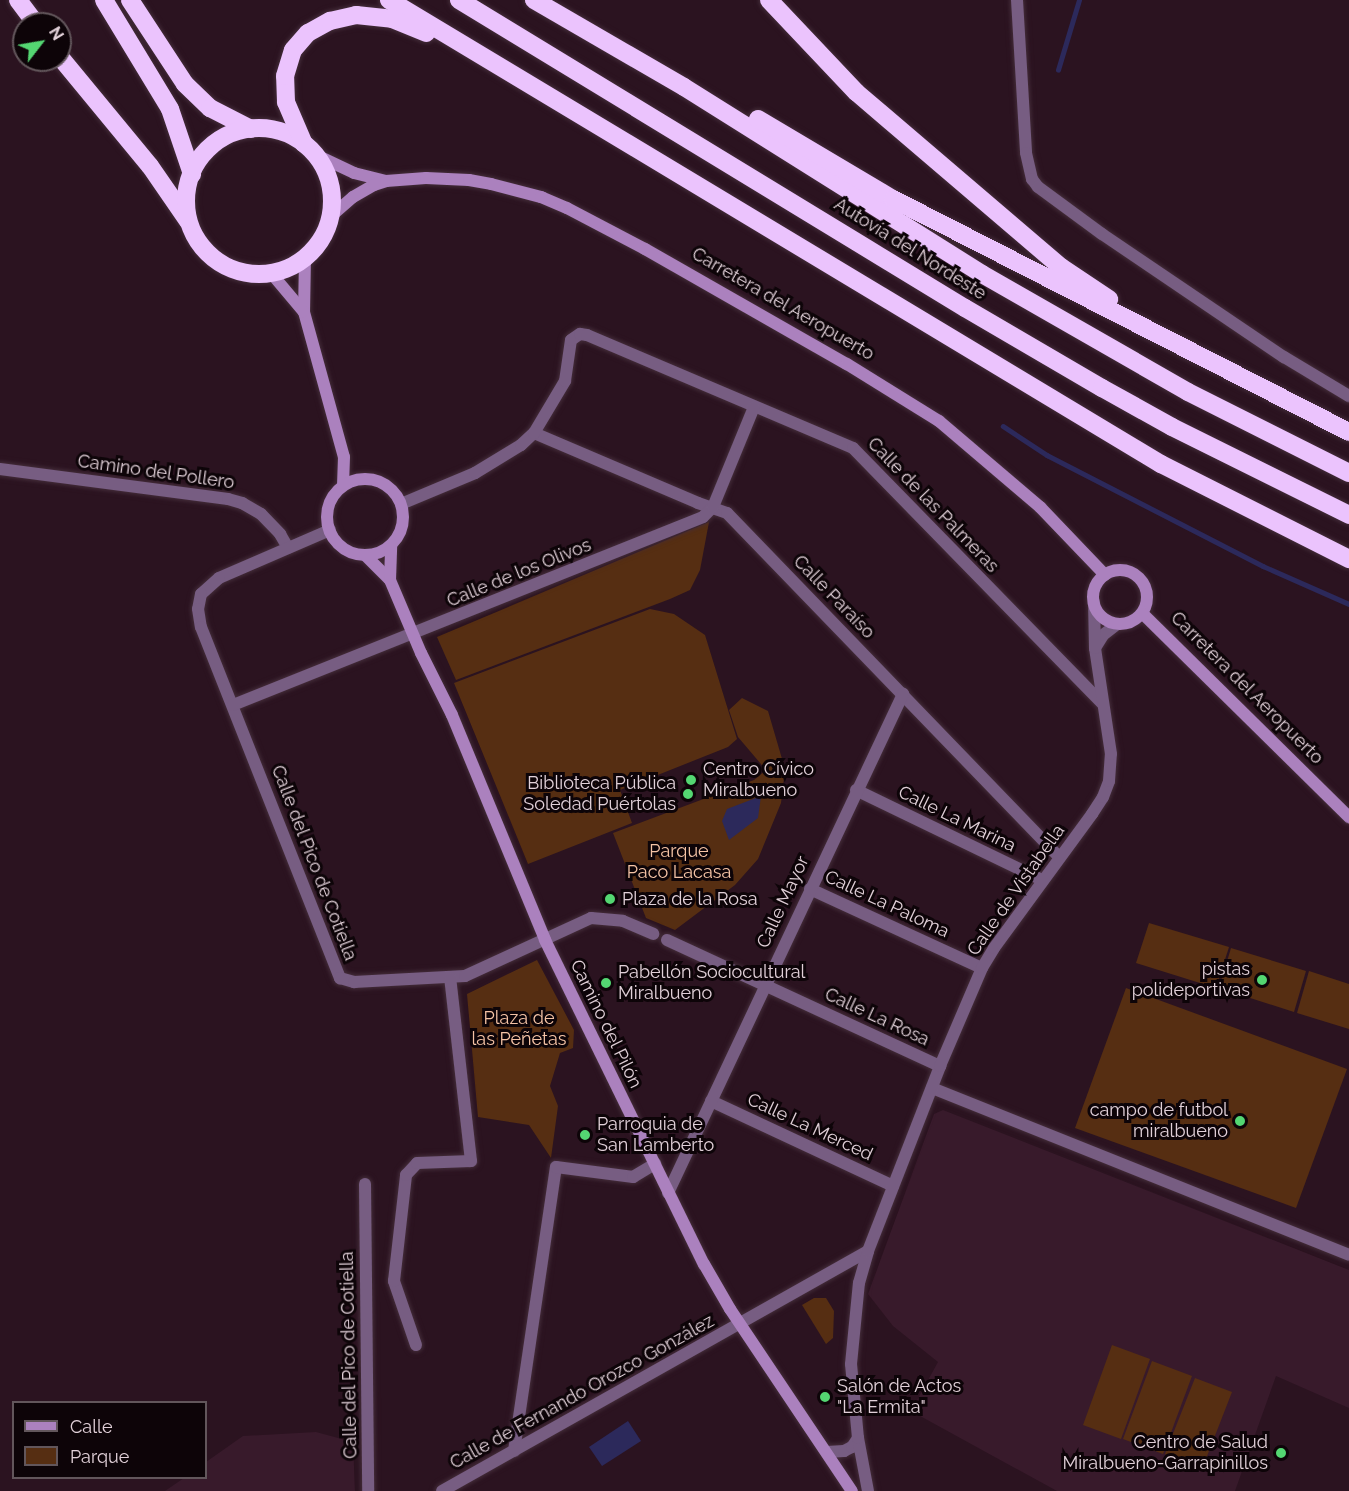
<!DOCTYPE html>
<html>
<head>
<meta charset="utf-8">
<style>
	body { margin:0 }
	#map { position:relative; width:1349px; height:1491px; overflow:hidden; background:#2b1320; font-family:Raleway,sans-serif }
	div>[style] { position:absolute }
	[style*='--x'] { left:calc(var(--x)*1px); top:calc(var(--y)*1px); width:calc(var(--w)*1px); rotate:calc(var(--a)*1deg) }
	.built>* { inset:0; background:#381a2b }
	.green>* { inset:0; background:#562e12 }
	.water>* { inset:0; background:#2c295b }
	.stream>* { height:4.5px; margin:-2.25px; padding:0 2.25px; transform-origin:2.25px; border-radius:2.25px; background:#2c295b }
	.roads { filter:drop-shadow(0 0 2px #442d3a) drop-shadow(0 0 2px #442d3a) }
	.street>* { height:12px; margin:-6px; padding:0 6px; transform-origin:6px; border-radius:6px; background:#775d82 }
	.secondary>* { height:12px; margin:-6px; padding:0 6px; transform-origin:6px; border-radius:6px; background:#ab81be }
	.secondary>.ring { margin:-6px; padding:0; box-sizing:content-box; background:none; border:12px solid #ab81be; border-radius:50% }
	.highway>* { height:18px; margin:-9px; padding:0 9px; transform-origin:9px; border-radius:9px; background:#ebc3fd }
	.highway>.ring { margin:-9px; padding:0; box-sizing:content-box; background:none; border:18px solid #ebc3fd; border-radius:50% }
	.dots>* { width:16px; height:16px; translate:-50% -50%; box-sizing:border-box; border:3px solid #0d0408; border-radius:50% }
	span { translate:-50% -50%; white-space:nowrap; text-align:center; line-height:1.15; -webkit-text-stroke:6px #0d0408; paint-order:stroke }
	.street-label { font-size:18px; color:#e1d0d8 }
	.poi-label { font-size:18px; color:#e1d0d8 }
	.left { translate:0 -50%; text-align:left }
	.right { translate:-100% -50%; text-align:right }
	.park-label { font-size:18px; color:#f5c3a5 }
	.legend { position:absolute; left:12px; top:1401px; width:195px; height:78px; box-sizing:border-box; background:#0d0408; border:2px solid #62565b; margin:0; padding:8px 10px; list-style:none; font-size:18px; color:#e1d0d8 }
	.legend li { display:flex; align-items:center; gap:12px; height:30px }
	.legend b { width:30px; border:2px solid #62565b }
	.north { position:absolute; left:12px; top:12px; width:60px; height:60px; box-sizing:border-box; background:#0d0408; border:2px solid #62565b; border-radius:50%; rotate:59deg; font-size:16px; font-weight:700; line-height:24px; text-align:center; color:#e1d0d8 }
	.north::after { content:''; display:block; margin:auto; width:21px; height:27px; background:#54d672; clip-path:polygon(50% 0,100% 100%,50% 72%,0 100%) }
</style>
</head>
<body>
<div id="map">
	<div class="built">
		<i style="clip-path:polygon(943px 1110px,1349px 1270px,1349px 1408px,1276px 1376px,1235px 1491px,1057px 1491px,911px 1411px,938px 1362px,893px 1326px,868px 1294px,934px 1114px)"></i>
		<i style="clip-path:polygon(316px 1432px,353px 1442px,355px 1491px,165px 1491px,184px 1478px,206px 1478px,206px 1462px,243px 1436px)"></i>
	</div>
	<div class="green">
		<i style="clip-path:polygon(709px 522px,700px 570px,690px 590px,670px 599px,456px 680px,437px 637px)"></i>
		<i style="clip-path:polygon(650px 609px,674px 614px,705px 635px,737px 739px,728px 747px,620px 790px,632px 823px,528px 864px,454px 683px)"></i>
		<i style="clip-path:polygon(742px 698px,768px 711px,785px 769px,781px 803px,758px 859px,735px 885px,675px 930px,646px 918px,613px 833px,754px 780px,766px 770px,738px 737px,729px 710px)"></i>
		<i style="clip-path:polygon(1149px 923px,1229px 947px,1216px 988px,1136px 963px)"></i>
		<i style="clip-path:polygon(1231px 948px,1306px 971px,1294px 1012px,1219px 988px)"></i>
		<i style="clip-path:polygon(537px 960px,574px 1030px,573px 1048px,560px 1053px,550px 1086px,558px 1106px,551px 1158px,529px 1125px,478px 1117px,467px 994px)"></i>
		<i style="clip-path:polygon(1309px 971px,1349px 984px,1349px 1029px,1297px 1013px)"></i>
		<i style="clip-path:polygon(1126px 988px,1347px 1069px,1296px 1208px,1075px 1128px)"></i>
		<i style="clip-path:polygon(814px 1298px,826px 1298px,834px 1311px,833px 1338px,826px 1344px,802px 1305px)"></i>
		<i style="clip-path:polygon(1112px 1345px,1150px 1359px,1121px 1439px,1083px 1425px)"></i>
		<i style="clip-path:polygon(1152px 1361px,1192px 1376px,1163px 1454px,1123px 1439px)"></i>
		<i style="clip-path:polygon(1195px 1378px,1232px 1392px,1202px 1469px,1165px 1454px)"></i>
	</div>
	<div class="water">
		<i style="clip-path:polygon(761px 796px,758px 818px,729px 840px,722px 821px,727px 809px)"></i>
		<i style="clip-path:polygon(628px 1421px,641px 1441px,602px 1466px,589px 1447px)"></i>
	</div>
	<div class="stream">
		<i style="--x:1058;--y:70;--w:73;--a:-73.3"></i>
		<i style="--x:1003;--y:426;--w:53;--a:33.4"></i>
		<i style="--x:1047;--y:455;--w:243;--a:27.2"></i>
		<i style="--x:1263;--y:566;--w:94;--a:23.8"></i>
	</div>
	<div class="roads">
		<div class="street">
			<i style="--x:1017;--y:0;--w:153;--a:86.6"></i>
			<i style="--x:1026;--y:153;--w:27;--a:77"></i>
			<i style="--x:1032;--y:179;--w:10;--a:53"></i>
			<i style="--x:1038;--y:187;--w:79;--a:36.3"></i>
			<i style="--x:1102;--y:234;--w:220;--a:34.1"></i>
			<i style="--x:1284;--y:357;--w:76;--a:31"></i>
			<i style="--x:534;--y:433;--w:178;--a:23.1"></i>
			<i style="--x:698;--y:503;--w:31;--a:19"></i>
			<i style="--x:727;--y:513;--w:478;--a:46"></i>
			<i style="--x:0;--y:469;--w:230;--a:7.5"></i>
			<i style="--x:228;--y:499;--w:15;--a:16"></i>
			<i style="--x:242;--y:503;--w:22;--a:30"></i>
			<i style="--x:261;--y:514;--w:28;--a:46"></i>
			<i style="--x:280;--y:534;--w:16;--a:60"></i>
			<i style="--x:401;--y:504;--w:80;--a:-22.7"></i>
			<i style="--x:475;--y:473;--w:54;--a:-31.3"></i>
			<i style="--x:521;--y:445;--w:18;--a:-43"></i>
			<i style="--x:534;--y:433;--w:61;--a:-59.2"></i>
			<i style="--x:565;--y:381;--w:41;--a:-81.7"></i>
			<i style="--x:571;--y:340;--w:11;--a:-34"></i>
			<i style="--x:580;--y:334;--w:7;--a:8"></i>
			<i style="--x:587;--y:335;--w:289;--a:23"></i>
			<i style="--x:853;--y:448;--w:356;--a:45.7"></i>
			<i style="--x:330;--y:530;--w:121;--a:156.6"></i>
			<i style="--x:219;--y:578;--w:24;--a:138"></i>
			<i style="--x:201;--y:594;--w:15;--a:101"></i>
			<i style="--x:198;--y:609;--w:18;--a:81"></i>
			<i style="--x:201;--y:627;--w:378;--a:68.4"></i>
			<i style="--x:340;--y:978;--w:15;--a:16"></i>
			<i style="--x:354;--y:982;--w:111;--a:-3.1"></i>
			<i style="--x:465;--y:976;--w:139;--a:-24.7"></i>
			<i style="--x:591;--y:918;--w:32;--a:5"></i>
			<i style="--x:623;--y:921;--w:33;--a:23"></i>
			<i style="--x:1095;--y:648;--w:15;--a:-58"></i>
			<i style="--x:1103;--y:635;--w:18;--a:-38"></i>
			<i style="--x:233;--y:705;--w:506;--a:-21.8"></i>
			<i style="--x:703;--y:517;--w:14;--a:-45"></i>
			<i style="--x:713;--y:507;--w:108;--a:-67.7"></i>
			<i style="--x:856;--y:790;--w:207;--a:25.8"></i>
			<i style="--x:810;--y:889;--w:189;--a:24.7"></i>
			<i style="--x:667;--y:940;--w:301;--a:24.8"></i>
			<i style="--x:932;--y:1088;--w:449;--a:21.8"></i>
			<i style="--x:711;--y:1101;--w:201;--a:25"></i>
			<i style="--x:365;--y:1184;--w:307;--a:89.4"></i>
			<i style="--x:668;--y:1193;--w:552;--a:-64.78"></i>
			<i style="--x:416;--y:1345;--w:68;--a:-109"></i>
			<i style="--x:394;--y:1281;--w:107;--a:-83.5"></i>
			<i style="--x:406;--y:1175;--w:16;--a:-47"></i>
			<i style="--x:417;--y:1163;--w:54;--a:-2.1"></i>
			<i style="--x:471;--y:1161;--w:184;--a:-96.5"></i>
			<i style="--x:514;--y:1451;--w:287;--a:-81.6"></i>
			<i style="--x:556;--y:1167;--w:78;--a:7.4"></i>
			<i style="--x:633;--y:1177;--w:26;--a:-31"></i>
			<i style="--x:827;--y:1452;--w:17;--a:-3"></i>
			<i style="--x:844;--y:1451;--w:9;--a:-27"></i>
			<i style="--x:852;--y:1447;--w:11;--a:-56"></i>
			<i style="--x:442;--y:1491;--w:489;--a:-29.4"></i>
			<i style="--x:868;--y:1491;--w:54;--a:-100.7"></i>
			<i style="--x:858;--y:1438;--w:74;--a:-95.4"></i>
			<i style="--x:851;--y:1364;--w:81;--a:-84.4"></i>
			<i style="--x:859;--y:1283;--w:33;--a:-74"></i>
			<i style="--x:868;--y:1251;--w:199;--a:-68.7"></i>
			<i style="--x:940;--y:1066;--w:107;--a:-66.8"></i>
			<i style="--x:982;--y:968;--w:23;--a:-59"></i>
			<i style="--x:994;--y:948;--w:166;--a:-53.8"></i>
			<i style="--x:1092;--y:814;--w:20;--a:-57"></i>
			<i style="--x:1103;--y:797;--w:17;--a:-69"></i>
			<i style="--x:1109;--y:781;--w:27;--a:-86"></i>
			<i style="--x:1111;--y:754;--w:107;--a:-98.6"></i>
			<i style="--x:1095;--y:648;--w:46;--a:-91.2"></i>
		</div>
		<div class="secondary">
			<i style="--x:316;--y:155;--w:42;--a:25.3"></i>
			<i style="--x:354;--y:173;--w:32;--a:14"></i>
			<i style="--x:330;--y:217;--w:30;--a:-41"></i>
			<i style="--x:353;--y:197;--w:24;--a:-30"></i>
			<i style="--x:374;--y:185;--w:13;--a:-18"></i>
			<i style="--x:386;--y:181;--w:40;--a:-4.3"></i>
			<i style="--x:426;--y:178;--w:43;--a:2.7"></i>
			<i style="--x:469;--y:180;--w:22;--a:10"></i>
			<i style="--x:491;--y:184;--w:52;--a:14.6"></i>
			<i style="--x:541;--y:197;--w:28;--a:23"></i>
			<i style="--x:567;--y:208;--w:88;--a:27.7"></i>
			<i style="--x:645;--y:249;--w:232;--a:29.7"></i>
			<i style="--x:847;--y:364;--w:108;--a:31.8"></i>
			<i style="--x:939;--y:421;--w:133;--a:40.4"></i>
			<i style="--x:1040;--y:507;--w:94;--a:46.3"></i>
			<i style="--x:305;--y:257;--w:55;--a:91"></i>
			<i style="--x:304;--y:312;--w:150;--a:74.6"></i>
			<i style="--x:344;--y:457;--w:28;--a:92"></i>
			<i style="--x:271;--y:273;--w:50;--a:49.9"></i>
			<i class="ring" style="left:327px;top:479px;width:64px;height:64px"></i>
			<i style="--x:365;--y:555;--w:35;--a:45"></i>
			<i style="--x:390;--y:580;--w:79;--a:67"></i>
			<i style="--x:421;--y:653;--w:69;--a:63.4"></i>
			<i style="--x:452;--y:715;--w:243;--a:67.5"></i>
			<i style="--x:545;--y:940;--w:361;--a:63.9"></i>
			<i style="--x:704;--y:1264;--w:52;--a:60"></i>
			<i style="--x:730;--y:1309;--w:219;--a:56.2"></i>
			<i class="ring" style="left:1093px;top:570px;width:42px;height:42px"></i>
			<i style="--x:390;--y:580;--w:35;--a:-88"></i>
			<i style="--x:1142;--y:613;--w:291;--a:44.6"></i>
		</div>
		<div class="highway">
			<i style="--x:18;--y:0;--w:30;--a:53"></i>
			<i style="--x:104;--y:0;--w:127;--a:58.8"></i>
			<i style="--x:170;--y:109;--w:69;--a:71.3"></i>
			<i style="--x:130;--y:0;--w:100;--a:56.8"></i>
			<i style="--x:185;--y:84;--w:35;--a:44"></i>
			<i style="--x:210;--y:108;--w:46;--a:27.1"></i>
			<i style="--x:389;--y:0;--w:901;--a:31.01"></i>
			<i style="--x:1161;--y:464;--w:211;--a:26.8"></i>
			<i style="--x:459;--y:0;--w:592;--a:31.33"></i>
			<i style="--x:965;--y:308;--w:159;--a:30.3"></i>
			<i style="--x:1102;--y:388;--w:80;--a:29.1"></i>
			<i style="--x:1172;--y:427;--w:198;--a:26.4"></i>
			<i style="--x:534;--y:0;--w:173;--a:30.1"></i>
			<i style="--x:684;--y:87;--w:352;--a:32.1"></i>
			<i style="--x:982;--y:274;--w:237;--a:29.8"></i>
			<i style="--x:1188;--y:392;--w:180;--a:26.7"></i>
			<i style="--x:769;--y:0;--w:127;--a:46.6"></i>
			<i style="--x:856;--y:92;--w:270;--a:40.5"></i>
			<i style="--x:1061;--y:267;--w:58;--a:33.7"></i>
			<i style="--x:60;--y:57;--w:141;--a:50.5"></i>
			<i style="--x:150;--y:166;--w:67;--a:55.4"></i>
			<i style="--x:758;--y:119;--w:157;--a:30.7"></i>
			<i style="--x:893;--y:199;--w:512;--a:27.07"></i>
			<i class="ring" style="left:186px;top:128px;width:128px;height:128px"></i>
			<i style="--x:304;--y:144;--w:46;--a:-113.2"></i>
			<i style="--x:286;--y:102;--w:26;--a:-92"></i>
			<i style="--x:285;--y:76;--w:27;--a:-73"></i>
			<i style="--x:293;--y:50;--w:23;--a:-49"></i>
			<i style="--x:308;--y:33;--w:25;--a:-29"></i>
			<i style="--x:330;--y:21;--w:27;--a:-13"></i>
			<i style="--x:356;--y:15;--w:36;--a:6"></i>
			<i style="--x:392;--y:19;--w:37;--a:22"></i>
		</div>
	</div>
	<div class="dots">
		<i style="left:691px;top:780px;background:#54d672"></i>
		<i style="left:688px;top:794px;background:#54d672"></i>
		<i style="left:610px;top:899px;background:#54d672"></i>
		<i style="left:1262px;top:980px;background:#54d672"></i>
		<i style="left:606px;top:983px;background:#54d672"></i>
		<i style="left:1240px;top:1121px;background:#54d672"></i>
		<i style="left:585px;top:1135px;background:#54d672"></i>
		<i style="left:825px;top:1397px;background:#54d672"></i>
		<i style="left:1281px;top:1453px;background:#54d672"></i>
	</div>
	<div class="street-label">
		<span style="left:910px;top:249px;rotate:32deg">Autovía del Nordeste</span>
		<span style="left:783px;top:304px;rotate:30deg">Carretera del Aeropuerto</span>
		<span style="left:156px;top:472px;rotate:8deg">Camino del Pollero</span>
		<span style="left:933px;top:505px;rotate:46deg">Calle de las Palmeras</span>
		<span style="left:519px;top:573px;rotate:-22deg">Calle de los Olivos</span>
		<span style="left:834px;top:597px;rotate:46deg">Calle Paraíso</span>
		<span style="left:1247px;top:688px;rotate:45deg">Carretera del Aeropuerto</span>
		<span style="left:957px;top:819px;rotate:26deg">Calle La Marina</span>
		<span style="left:314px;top:863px;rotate:69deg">Calle del Pico de Cotiella</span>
		<span style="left:1016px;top:890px;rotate:-55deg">Calle de Vistabella</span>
		<span style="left:783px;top:902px;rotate:-65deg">Calle Mayor</span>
		<span style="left:887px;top:904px;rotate:25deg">Calle La Paloma</span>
		<span style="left:877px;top:1017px;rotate:25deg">Calle La Rosa</span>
		<span style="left:606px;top:1024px;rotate:64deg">Camino del Pilón</span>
		<span style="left:810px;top:1127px;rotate:25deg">Calle La Merced</span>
		<span style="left:349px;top:1355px;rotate:-91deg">Calle del Pico de Cotiella</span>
		<span style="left:582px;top:1392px;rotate:-29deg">Calle de Fernando Orozco González</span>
	</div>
	<div class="poi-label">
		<span class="left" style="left:703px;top:780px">Centro Cívico<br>Miralbueno</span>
		<span class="right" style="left:676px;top:794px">Biblioteca Pública<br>Soledad Puértolas</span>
		<span class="left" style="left:622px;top:899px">Plaza de la Rosa</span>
		<span class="right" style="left:1250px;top:980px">pistas<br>polideportivas</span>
		<span class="left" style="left:618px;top:983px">Pabellón Sociocultural<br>Miralbueno</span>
		<span class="right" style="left:1228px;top:1121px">campo de futbol<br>miralbueno</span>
		<span class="left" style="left:597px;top:1135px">Parroquia de<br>San Lamberto</span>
		<span class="left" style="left:837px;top:1397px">Salón de Actos<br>"La Ermita"</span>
		<span class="right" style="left:1268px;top:1453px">Centro de Salud<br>Miralbueno-Garrapinillos</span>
	</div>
	<div class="park-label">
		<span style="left:679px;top:862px">Parque<br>Paco Lacasa</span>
		<span style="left:519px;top:1029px">Plaza de<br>las Peñetas</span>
	</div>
	<ul class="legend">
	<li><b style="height:8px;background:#ab81be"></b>Calle</li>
	<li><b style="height:16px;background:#562e12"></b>Parque</li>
	</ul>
	<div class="north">N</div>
</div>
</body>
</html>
